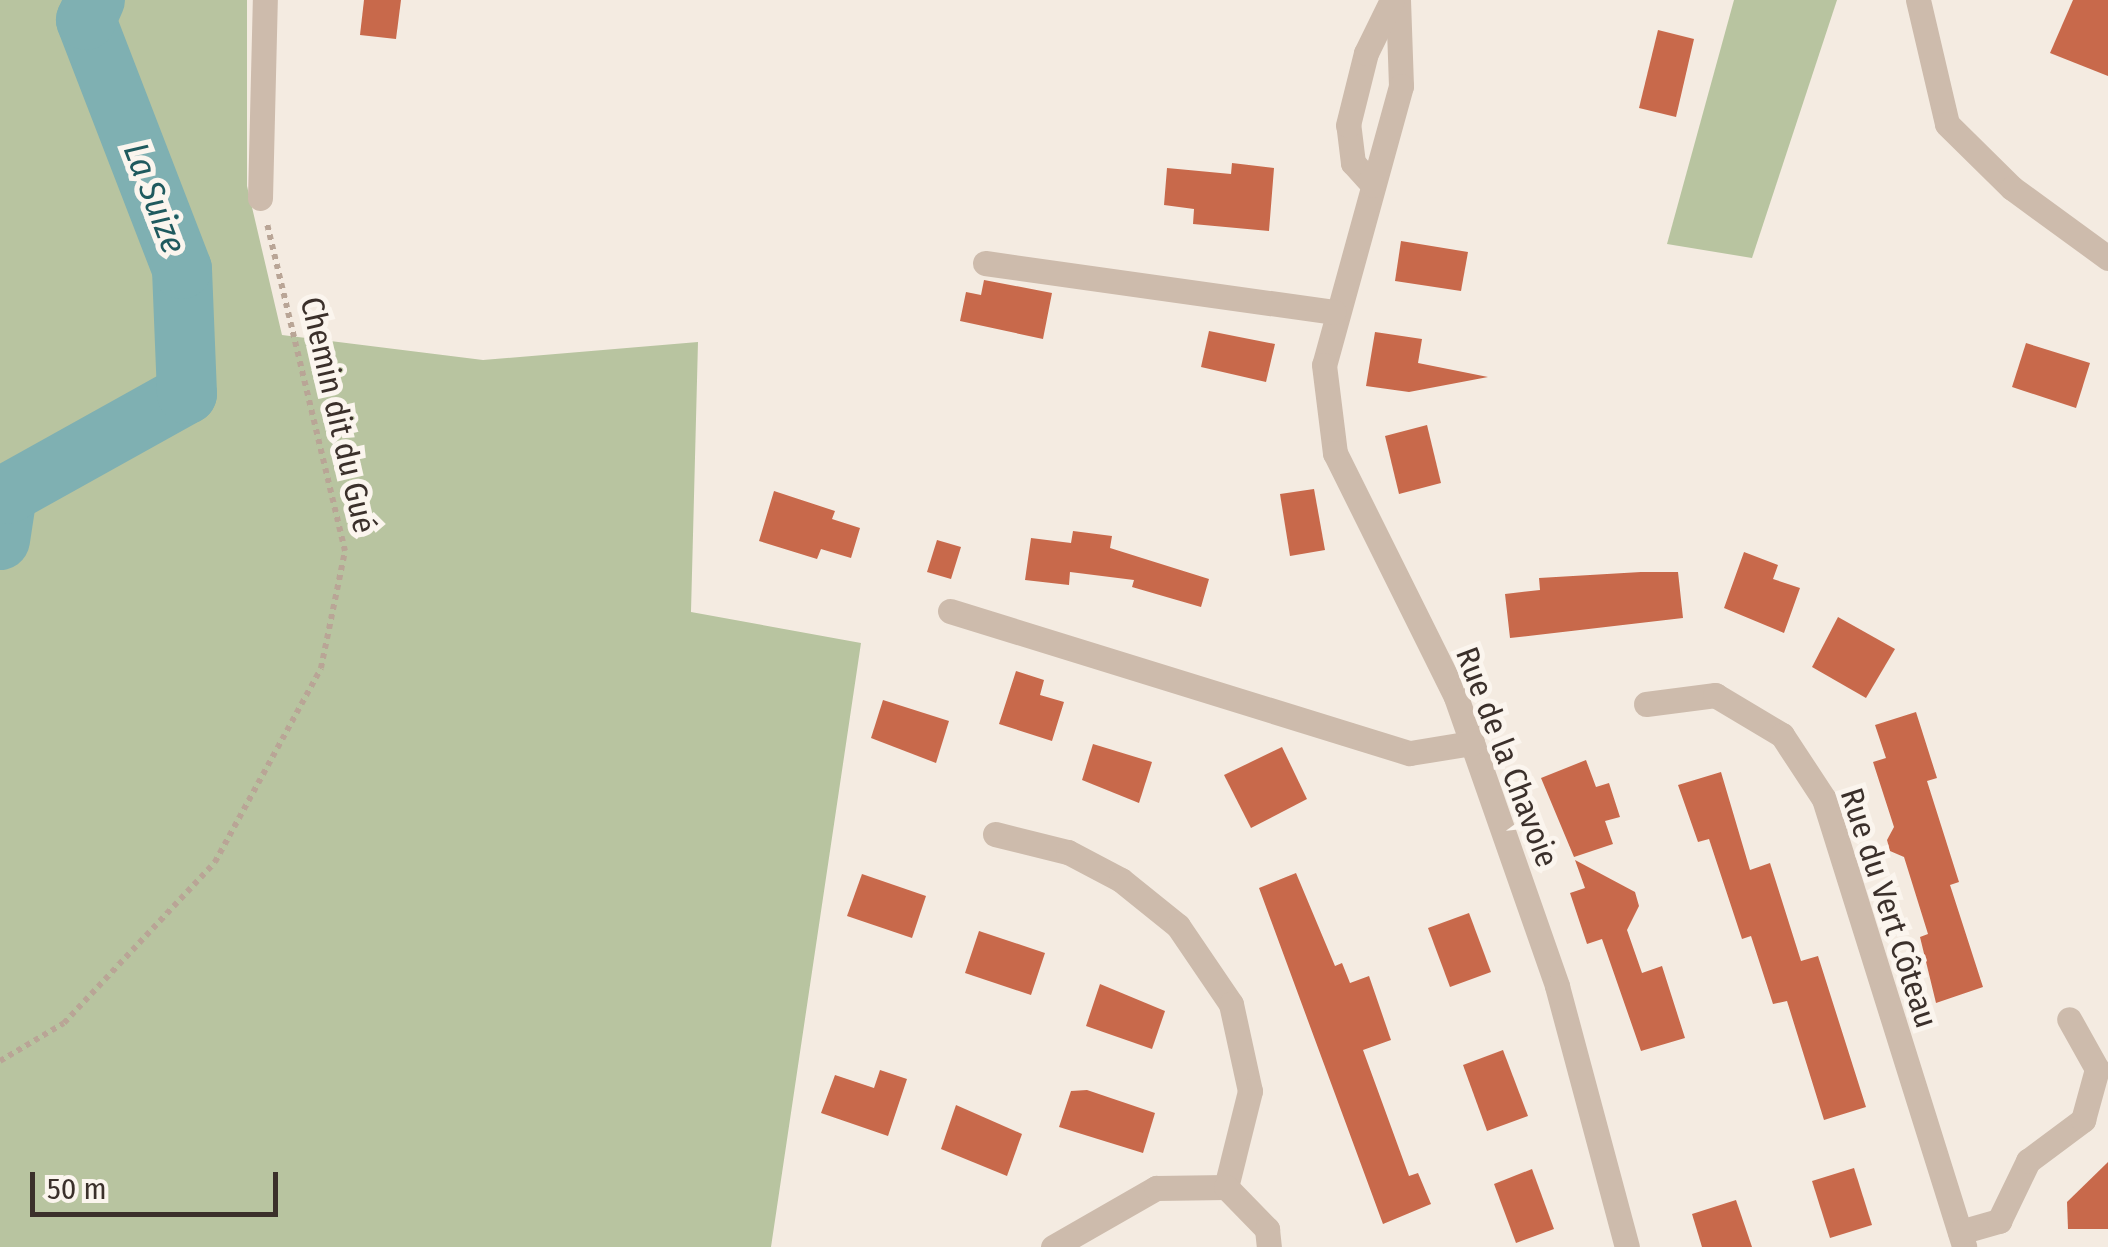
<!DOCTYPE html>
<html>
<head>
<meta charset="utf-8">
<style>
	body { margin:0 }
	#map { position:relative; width:2108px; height:1247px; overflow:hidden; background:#f4ebe1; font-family:"Fira Sans Condensed",sans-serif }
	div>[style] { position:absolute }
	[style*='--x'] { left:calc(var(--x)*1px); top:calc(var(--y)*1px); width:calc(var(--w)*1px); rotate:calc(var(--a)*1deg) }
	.green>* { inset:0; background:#b8c4a0 }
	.river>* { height:60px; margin:-30px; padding:0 30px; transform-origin:30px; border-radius:30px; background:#7fb0b2 }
	.building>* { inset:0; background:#c8694b }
	.path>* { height:6px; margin-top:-3px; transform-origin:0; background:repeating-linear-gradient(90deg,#b9a596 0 5px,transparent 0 10px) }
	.minor>* { height:25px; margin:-12.5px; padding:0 12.5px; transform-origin:12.5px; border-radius:12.5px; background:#cdbbac }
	span { translate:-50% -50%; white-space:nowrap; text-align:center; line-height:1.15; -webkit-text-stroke:10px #fbf5ee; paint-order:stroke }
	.street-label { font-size:32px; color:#3b302b }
	.water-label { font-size:35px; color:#1f5a5e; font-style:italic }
	.scale { position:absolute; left:30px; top:1172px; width:248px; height:45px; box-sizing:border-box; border:5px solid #3b302b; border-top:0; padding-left:12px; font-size:30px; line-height:35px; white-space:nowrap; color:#3b302b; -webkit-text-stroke:8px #fbf5ee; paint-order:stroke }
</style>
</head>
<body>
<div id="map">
	<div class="green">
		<i style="clip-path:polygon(0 0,247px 0,247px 186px,282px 335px,483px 360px,698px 342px,691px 612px,861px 643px,771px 1247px,0 1247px)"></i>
		<i style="clip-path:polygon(1734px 0,1837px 0,1752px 258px,1667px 244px)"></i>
	</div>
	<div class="river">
		<i style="--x:0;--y:540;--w:47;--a:-81.3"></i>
		<i style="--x:7;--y:494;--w:206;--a:-29.1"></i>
		<i style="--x:187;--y:394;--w:125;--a:-92.3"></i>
		<i style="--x:182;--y:269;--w:267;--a:-111.1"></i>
		<i style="--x:86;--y:20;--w:22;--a:-66"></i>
	</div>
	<div class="building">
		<i style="clip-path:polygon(364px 0,401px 0,396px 39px,360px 35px)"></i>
		<i style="clip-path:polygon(2073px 0,2108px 0,2108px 76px,2050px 53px)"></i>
		<i style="clip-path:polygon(1658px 30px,1694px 39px,1676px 117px,1639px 108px)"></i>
		<i style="clip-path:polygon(1232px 163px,1274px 168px,1269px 231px,1193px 224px,1194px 209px,1164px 205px,1167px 168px,1231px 174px)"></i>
		<i style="clip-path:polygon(1401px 241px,1468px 252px,1461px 291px,1395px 281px)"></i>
		<i style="clip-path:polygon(984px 280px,1052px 293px,1043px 339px,960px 321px,966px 292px,981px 295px)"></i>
		<i style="clip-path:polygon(1209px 331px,1275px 344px,1266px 382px,1201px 367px)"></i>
		<i style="clip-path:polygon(1375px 332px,1422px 339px,1418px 363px,1488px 377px,1409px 392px,1366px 386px)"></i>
		<i style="clip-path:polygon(2026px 343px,2090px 363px,2076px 408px,2012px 387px)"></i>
		<i style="clip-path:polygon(1427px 425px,1441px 483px,1399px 494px,1385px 436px)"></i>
		<i style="clip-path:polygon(1314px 489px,1325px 550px,1290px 556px,1280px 494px)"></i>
		<i style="clip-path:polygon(774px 491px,835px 511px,832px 519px,860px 528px,851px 558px,821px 549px,817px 559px,759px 541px)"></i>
		<i style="clip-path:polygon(1073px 531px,1112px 536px,1110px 548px,1209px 579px,1201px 607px,1132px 587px,1134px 580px,1070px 572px,1069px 585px,1025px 580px,1031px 538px,1071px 543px)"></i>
		<i style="clip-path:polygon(937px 540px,961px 547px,951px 579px,927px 572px)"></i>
		<i style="clip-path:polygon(1744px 552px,1778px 565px,1773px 579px,1800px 588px,1784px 633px,1724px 608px)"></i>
		<i style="clip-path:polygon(1641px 572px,1678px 572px,1683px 618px,1510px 638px,1505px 594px,1540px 590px,1539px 578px)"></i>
		<i style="clip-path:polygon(1838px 617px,1895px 649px,1866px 698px,1812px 667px)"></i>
		<i style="clip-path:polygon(1016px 671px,1044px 680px,1040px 695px,1064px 702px,1052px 741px,999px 724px)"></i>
		<i style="clip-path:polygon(883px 700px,949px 721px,936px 763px,871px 738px)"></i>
		<i style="clip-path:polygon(1916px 712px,1937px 778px,1927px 781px,1959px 882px,1950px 885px,1983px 987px,1936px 1003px,1920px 937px,1928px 934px,1904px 857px,1890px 851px,1887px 840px,1894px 827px,1873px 762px,1886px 758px,1875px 725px)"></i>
		<i style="clip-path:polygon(1093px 744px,1152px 762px,1139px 803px,1082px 780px)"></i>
		<i style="clip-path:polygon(1282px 747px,1307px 799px,1251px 828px,1224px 775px)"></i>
		<i style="clip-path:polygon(1586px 760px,1596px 787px,1609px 783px,1620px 817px,1605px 821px,1613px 844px,1574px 857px,1541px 778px)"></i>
		<i style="clip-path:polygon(1721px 772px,1750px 870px,1770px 863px,1801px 961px,1818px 956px,1866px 1107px,1824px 1120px,1787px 1001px,1773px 1004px,1751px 936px,1742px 939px,1709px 839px,1698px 842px,1678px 785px)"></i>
		<i style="clip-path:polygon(1575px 860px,1635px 892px,1639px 906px,1627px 930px,1642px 973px,1662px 966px,1685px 1038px,1641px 1051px,1602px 939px,1587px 944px,1570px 893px,1585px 888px)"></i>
		<i style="clip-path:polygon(1296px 873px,1335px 966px,1342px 963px,1350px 983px,1369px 976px,1391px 1040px,1363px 1050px,1409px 1176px,1418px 1173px,1431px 1204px,1383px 1224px,1259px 888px)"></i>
		<i style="clip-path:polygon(862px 874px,926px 896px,912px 938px,847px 916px)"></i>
		<i style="clip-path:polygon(1469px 913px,1491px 972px,1450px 987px,1428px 928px)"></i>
		<i style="clip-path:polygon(979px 931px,1045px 953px,1031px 995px,965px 973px)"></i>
		<i style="clip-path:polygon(1100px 984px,1165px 1011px,1152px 1049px,1086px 1026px)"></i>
		<i style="clip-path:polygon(1503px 1050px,1528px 1116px,1487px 1131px,1463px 1065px)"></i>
		<i style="clip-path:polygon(880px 1070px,907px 1079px,888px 1136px,821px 1113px,835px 1075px,874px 1088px)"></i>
		<i style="clip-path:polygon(1087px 1090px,1155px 1113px,1143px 1153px,1059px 1127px,1071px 1091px)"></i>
		<i style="clip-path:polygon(956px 1105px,1022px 1134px,1007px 1176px,941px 1149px)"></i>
		<i style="clip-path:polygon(2108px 1162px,2108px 1229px,2068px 1229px,2067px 1202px)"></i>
		<i style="clip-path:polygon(1854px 1168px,1872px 1225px,1830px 1238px,1812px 1181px)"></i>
		<i style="clip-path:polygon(1532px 1169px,1554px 1229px,1516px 1243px,1494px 1184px)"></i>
		<i style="clip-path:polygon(1736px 1200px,1752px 1247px,1702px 1247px,1692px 1214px)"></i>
	</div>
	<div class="path">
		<i style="--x:0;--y:1061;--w:74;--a:-30.7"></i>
		<i style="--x:64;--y:1023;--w:221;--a:-46.8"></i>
		<i style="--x:215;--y:862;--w:221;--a:-61.3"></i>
		<i style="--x:321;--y:668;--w:119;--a:-78.4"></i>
		<i style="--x:345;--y:551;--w:336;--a:-103.4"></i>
	</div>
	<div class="minor">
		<i style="--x:1398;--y:0;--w:86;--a:88"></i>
		<i style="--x:1401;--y:86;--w:289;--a:105.4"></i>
		<i style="--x:1324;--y:365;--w:89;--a:82.9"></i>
		<i style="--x:1335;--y:453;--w:272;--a:63.6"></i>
		<i style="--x:1456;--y:697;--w:306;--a:70.7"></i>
		<i style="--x:1557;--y:986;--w:270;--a:75"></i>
		<i style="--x:1918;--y:0;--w:127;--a:76.8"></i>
		<i style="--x:1947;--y:124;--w:91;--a:44.6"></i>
		<i style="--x:2012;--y:188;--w:119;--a:36.1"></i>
		<i style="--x:1373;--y:185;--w:30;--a:-132"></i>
		<i style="--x:1353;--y:163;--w:38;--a:-97"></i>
		<i style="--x:1348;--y:125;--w:74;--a:-76"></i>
		<i style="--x:1366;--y:53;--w:59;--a:-63.9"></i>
		<i style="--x:260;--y:198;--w:198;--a:-88.6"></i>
		<i style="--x:985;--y:263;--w:352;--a:8"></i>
		<i style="--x:950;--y:611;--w:481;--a:17.2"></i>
		<i style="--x:1410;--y:753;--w:63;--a:-9.2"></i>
		<i style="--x:1646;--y:704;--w:70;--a:-7.4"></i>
		<i style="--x:1715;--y:695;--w:78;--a:30.8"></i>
		<i style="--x:1782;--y:735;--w:77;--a:56.7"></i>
		<i style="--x:1824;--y:799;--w:469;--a:72.6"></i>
		<i style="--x:995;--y:834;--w:75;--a:13.9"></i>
		<i style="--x:1068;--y:852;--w:60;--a:27.8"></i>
		<i style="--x:1121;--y:880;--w:73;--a:38.9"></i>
		<i style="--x:1178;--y:926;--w:94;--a:55.8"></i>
		<i style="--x:1231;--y:1004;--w:89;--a:77.7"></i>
		<i style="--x:1250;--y:1091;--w:99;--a:104"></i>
		<i style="--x:1960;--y:1232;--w:41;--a:-15.8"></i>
		<i style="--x:1999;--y:1221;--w:67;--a:-64.2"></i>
		<i style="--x:2028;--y:1161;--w:69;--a:-36.7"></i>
		<i style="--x:2083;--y:1120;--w:53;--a:-74.6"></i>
		<i style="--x:2097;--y:1069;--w:57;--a:-119.2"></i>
		<i style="--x:1053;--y:1247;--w:119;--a:-29.8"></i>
		<i style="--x:1156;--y:1188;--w:70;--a:-0.8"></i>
		<i style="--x:1226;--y:1187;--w:59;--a:45.7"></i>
		<i style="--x:1267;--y:1229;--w:18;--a:84"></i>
	</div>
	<div class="street-label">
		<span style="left:338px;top:415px;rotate:77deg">Chemin dit du Gué</span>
		<span style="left:1507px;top:757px;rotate:69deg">Rue de la Chavoie</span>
		<span style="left:1889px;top:908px;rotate:72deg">Rue du Vert Côteau</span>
	</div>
	<div class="water-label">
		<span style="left:155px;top:198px;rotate:69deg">La Suize</span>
	</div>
	<div class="scale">50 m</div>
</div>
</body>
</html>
